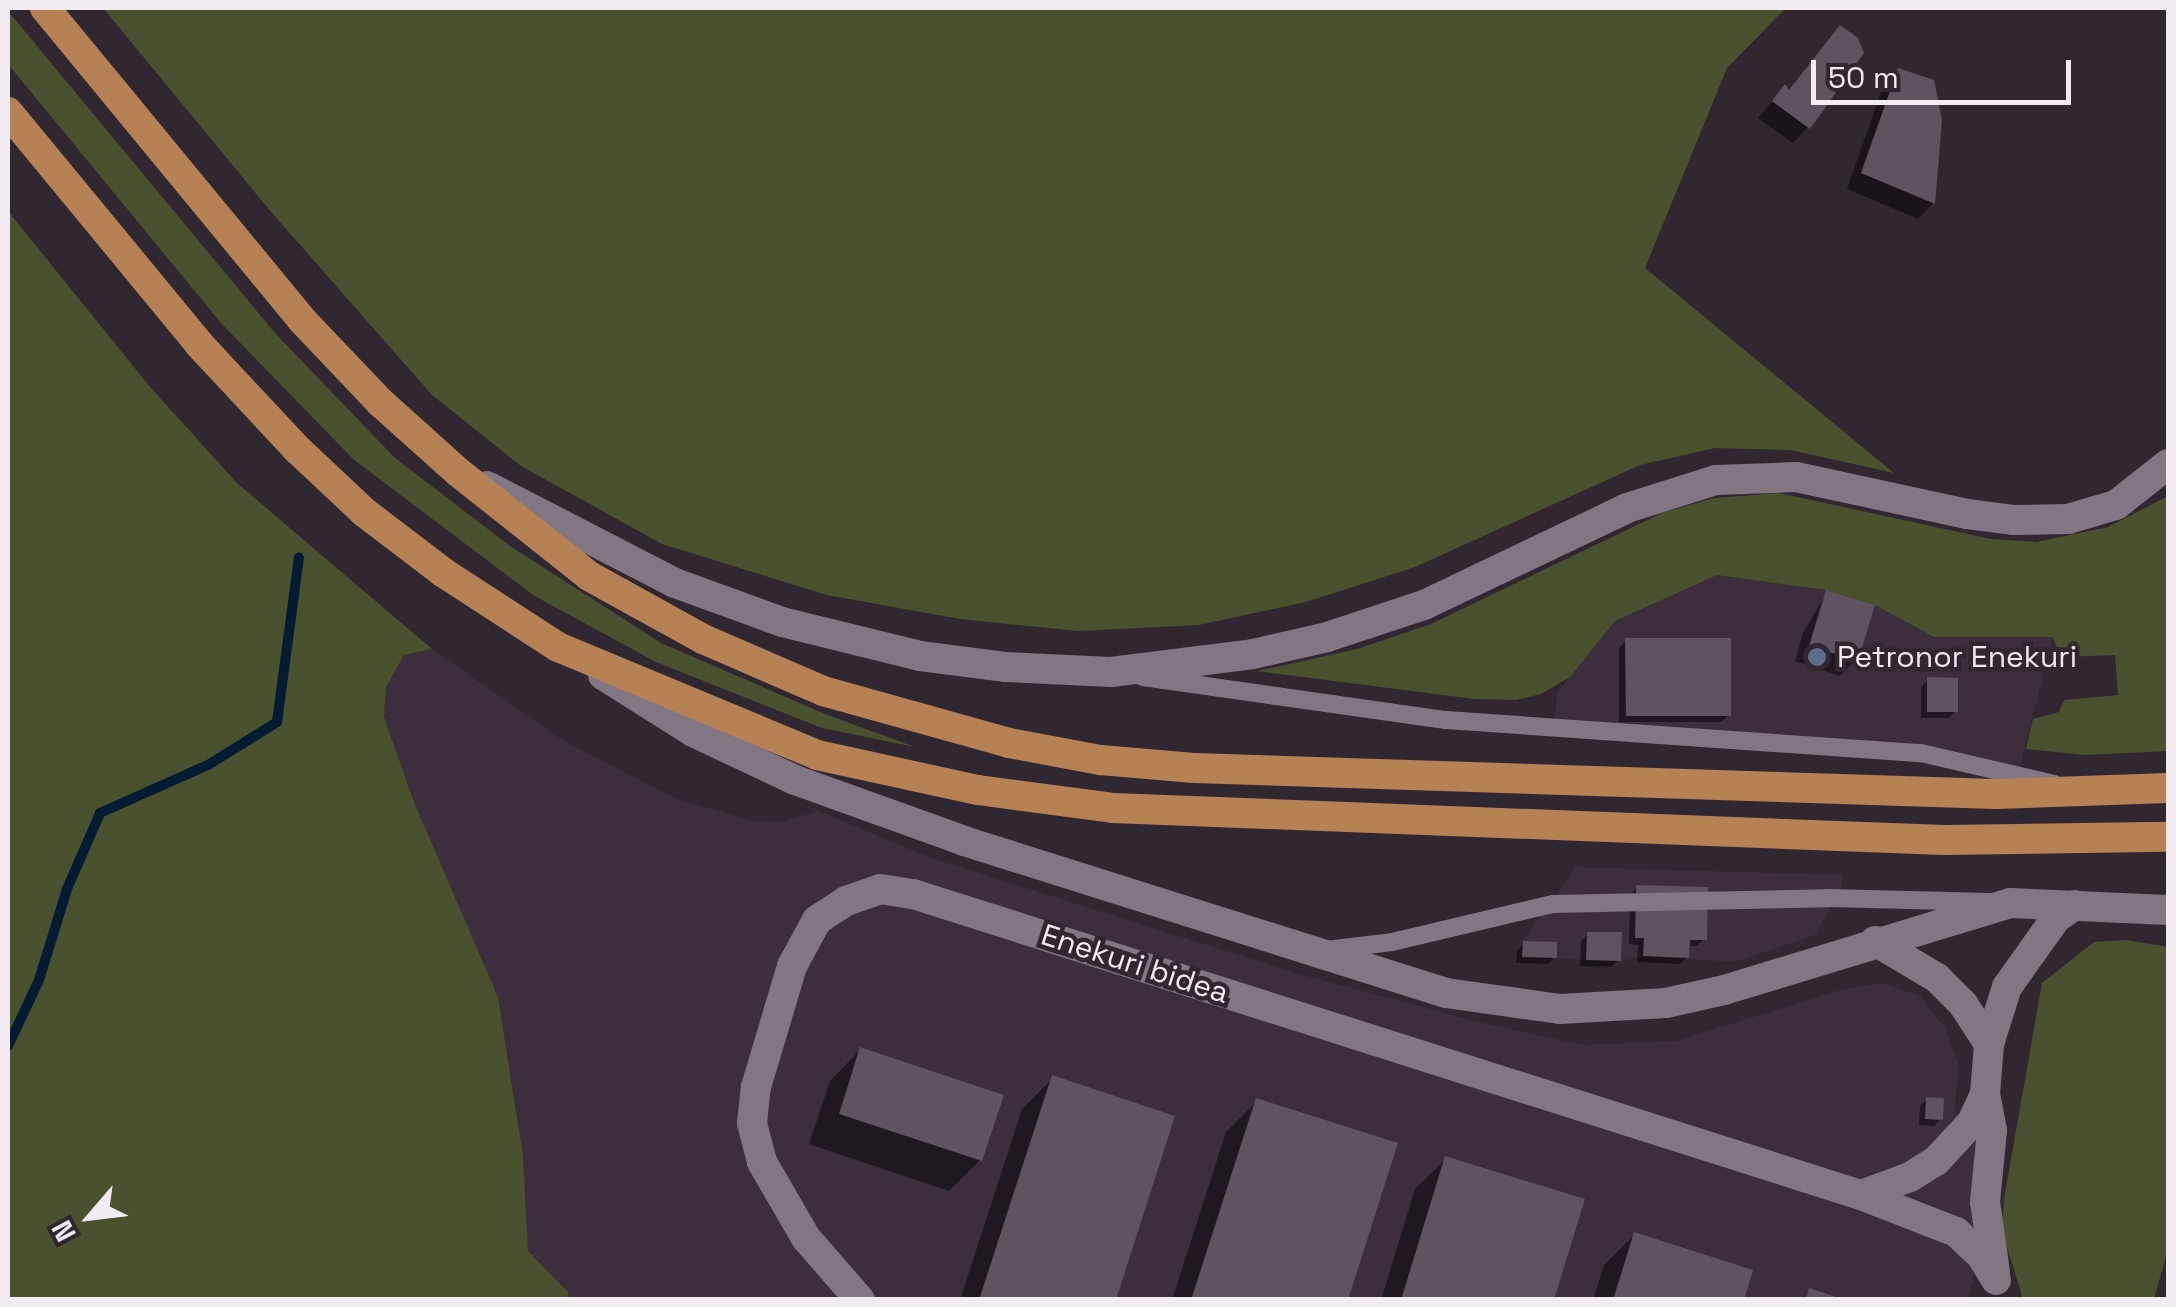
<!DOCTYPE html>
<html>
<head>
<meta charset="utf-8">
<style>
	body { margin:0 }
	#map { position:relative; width:2176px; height:1307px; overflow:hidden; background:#312731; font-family:"Space Grotesk",sans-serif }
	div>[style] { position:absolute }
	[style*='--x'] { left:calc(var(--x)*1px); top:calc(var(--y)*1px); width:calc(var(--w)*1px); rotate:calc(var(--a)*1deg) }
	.built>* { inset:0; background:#3d2e3d }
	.green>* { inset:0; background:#49512f }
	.shadow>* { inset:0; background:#0007 }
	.stream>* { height:10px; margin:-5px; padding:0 5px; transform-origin:5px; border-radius:5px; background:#041b32 }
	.building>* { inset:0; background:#5e535e }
	.service>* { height:18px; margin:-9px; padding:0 9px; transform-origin:9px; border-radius:9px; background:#817682 }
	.minor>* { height:30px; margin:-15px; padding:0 15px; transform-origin:15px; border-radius:15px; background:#817682 }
	.tertiary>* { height:30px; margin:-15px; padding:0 15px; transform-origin:15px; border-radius:15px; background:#817682 }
	.primary>* { height:30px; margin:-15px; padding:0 15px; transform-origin:15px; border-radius:15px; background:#b78156 }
	.dots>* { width:28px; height:28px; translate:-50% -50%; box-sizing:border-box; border:5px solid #312731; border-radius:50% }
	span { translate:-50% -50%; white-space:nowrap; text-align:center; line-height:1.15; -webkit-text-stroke:9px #312731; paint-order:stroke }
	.poi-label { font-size:30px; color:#f2ebf2 }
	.left { translate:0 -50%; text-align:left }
	.street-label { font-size:30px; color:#f2ebf2 }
	.frame { position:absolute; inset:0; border:10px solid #f2ebf2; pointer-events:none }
	.north { position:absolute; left:40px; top:1167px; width:100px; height:100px; -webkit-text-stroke:8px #312731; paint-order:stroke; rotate:242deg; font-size:28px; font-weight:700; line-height:40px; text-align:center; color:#f2ebf2 }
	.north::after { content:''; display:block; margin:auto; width:35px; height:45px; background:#f2ebf2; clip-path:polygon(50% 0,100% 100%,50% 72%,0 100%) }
	.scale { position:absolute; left:1811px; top:60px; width:260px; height:45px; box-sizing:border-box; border:5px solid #f2ebf2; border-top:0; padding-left:12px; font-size:30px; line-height:35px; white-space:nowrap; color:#f2ebf2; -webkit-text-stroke:8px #312731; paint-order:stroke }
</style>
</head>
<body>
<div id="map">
	<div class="built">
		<i style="clip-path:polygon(1716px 575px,1826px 590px,1875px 605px,1934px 637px,2053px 637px,2018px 774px,1921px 753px,1554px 727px,1557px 693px,1615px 621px)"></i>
		<i style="clip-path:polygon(432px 649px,562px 740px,677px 799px,753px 821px,783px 822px,818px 811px,934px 859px,1299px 974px,1474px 1021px,1583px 1045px,1676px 1041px,1844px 989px,1881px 983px,1920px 996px,1945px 1028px,1958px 1064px,1955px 1111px,1978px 1143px,1973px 1282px,1967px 1299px,569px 1299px,567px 1292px,528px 1252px,523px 1155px,498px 997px,414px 802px,384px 717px,386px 687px,404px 654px)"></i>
		<i style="clip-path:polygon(1576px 867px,1842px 875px,1841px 888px,1815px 935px,1735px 962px,1644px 956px,1621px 961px,1522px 957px,1523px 941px)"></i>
	</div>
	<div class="green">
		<i style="clip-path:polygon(103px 8px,1786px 8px,1727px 68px,1645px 268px,1894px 473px,1790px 450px,1715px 448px,1640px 465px,1415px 567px,1306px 602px,1199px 625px,1078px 631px,960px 619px,827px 595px,662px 544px,521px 466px,432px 395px,272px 213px)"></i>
		<i style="clip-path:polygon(8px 11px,275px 333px,395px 458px,510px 546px,661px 643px,825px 714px,915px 747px,822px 728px,656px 662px,533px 595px,353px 459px,221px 323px,8px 64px)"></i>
		<i style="clip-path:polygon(8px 211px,150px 387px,238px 484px,432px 649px,404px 655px,386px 687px,384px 717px,414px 802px,498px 997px,523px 1155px,528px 1251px,568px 1292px,569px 1299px,8px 1299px)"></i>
		<i style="clip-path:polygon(1779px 493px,1991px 539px,2036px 542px,2108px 527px,2168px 496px,2168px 751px,2084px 755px,2026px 749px,2033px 719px,2059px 712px,2064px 700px,2118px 695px,2115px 655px,2062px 657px,2052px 637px,1934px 637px,1875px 605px,1826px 590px,1717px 575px,1615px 621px,1570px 677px,1541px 694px,1516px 700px,1474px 699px,1257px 671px,1357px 649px,1431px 624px,1662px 513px,1714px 498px)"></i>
		<i style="clip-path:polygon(2126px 940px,2168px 947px,2168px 1249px,2154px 1299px,2023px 1299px,2002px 1231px,2004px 1199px,2042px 983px,2094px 942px)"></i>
	</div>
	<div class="shadow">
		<i style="clip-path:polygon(1840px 28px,1808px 127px,1793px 143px,1758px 118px,1784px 88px,1788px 92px)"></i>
		<i style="clip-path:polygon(1899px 71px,1940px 121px,1933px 203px,1918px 219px,1847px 189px,1883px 87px)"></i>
		<i style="clip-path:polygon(1827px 592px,1855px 660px,1840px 676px,1795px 661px,1803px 633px)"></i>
		<i style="clip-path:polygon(1626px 640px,1729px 715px,1721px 722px,1619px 722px,1619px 648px)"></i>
		<i style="clip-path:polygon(1928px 680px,1956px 711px,1949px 718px,1921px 718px,1921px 687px)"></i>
		<i style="clip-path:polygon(1637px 887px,1704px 939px,1697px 946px,1687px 946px,1687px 957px,1680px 964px,1637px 962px,1638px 945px,1629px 944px,1630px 895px)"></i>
		<i style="clip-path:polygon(1588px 934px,1618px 959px,1611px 967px,1580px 966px,1581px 941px)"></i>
		<i style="clip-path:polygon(1524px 944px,1555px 957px,1548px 964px,1516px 963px,1517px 951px)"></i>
		<i style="clip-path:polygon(860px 1050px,980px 1160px,949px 1191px,809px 1144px,830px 1081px)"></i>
		<i style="clip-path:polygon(1053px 1078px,1113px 1300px,960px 1300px,1022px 1109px)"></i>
		<i style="clip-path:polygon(1927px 1099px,1941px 1119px,1934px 1126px,1919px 1125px,1920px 1106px)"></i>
		<i style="clip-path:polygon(1257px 1101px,1345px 1300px,1172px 1300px,1226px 1132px)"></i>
		<i style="clip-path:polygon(1446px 1159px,1551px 1300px,1381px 1300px,1415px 1189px)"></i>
		<i style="clip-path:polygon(1635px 1234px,1741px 1300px,1593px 1300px,1604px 1265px)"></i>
	</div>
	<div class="stream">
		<i style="--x:8;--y:1046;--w:73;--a:-64.8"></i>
		<i style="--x:39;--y:980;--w:95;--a:-72.9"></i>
		<i style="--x:67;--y:889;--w:83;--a:-66.5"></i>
		<i style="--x:100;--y:813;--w:118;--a:-24"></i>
		<i style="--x:208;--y:765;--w:81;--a:-31.9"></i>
		<i style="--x:277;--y:722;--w:166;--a:-82.4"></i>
	</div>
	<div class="building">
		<i style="clip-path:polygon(1840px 25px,1858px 38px,1864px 53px,1810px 129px,1772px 101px,1785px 84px,1789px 90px)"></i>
		<i style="clip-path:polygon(1898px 68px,1934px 80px,1942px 120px,1935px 204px,1861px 173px)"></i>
		<i style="clip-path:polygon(1826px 590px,1875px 605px,1858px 661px,1809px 646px)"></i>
		<i style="clip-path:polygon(1625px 638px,1731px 638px,1731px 716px,1626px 716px)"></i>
		<i style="clip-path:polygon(1927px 677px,1958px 678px,1958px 712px,1927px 712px)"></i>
		<i style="clip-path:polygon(1636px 885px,1708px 887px,1707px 940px,1690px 940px,1689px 958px,1643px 956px,1644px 938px,1635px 938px)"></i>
		<i style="clip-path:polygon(1587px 932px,1622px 932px,1621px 961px,1586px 960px)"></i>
		<i style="clip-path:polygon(1523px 941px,1557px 942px,1557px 958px,1522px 957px)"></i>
		<i style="clip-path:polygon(860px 1047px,1004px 1095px,982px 1161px,839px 1114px)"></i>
		<i style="clip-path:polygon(1052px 1075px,1175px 1116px,1116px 1300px,979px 1300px)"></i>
		<i style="clip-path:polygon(1926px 1097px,1944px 1098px,1943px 1120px,1925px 1119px)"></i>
		<i style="clip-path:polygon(1256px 1098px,1398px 1143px,1348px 1300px,1191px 1300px)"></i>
		<i style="clip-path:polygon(1445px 1156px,1585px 1199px,1554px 1300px,1401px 1300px)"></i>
		<i style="clip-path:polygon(1634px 1232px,1753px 1270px,1744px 1300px,1613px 1300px)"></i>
		<i style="clip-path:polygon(1809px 1288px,1842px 1299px,1842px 1300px,1806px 1300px)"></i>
	</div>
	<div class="service">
		<i style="--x:1143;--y:677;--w:306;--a:8.1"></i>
		<i style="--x:1446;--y:720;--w:476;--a:4"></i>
		<i style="--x:1921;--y:753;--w:137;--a:13.1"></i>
		<i style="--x:1326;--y:950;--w:66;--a:-6.9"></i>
		<i style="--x:1392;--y:942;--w:165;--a:-13.3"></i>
		<i style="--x:1553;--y:904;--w:275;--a:-1.2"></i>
		<i style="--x:1828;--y:898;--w:162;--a:1.4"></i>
	</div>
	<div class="minor">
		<i style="--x:1875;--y:941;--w:72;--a:30.8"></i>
		<i style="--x:1937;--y:978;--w:37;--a:45"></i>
		<i style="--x:1963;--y:1004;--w:48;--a:57"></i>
		<i style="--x:1861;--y:1195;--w:52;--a:-20.2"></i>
		<i style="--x:1910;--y:1177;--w:31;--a:-32"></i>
		<i style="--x:1936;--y:1161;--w:53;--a:-47.3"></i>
		<i style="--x:1972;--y:1122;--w:31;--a:-65"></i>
		<i style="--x:1995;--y:1272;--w:71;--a:-98.1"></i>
		<i style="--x:1985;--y:1202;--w:72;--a:-84.4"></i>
		<i style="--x:1992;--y:1130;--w:37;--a:-101"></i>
		<i style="--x:1985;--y:1094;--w:50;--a:-85.4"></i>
		<i style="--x:1989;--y:1044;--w:60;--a:-72.5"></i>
		<i style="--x:2007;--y:987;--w:85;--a:-54.6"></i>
		<i style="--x:2056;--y:918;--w:23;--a:-34"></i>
		<i style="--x:860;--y:1300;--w:82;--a:-131.1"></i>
		<i style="--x:806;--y:1238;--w:88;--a:-120.1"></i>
		<i style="--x:762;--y:1162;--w:40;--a:-104.4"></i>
		<i style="--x:752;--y:1123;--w:36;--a:-84"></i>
		<i style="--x:756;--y:1087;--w:126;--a:-73.4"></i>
		<i style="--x:792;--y:966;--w:52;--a:-61.5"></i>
		<i style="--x:817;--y:920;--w:35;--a:-33"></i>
		<i style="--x:846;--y:901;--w:36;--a:-19"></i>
		<i style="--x:880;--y:889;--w:33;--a:9"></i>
		<i style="--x:913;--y:894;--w:995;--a:17.62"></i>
		<i style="--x:1861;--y:1195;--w:102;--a:21.3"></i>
		<i style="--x:1956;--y:1232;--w:34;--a:43"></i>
		<i style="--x:1981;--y:1255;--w:29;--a:59"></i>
	</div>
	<div class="tertiary">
		<i style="--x:487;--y:486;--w:212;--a:27.3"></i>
		<i style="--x:675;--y:583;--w:114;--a:20"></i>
		<i style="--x:782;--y:622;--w:142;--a:13.8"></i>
		<i style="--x:920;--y:656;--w:87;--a:7.3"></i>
		<i style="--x:1006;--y:667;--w:105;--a:2.7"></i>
		<i style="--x:1111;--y:672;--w:143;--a:-7.2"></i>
		<i style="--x:1253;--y:654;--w:76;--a:-12.9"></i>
		<i style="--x:1327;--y:637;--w:102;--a:-18.3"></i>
		<i style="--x:1424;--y:605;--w:225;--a:-25.5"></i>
		<i style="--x:1627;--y:508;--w:93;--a:-17.5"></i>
		<i style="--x:1716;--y:480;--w:80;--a:-2.1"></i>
		<i style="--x:1796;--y:477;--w:175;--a:12.2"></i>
		<i style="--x:1967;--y:514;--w:46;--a:7.4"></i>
		<i style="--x:2013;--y:520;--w:55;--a:-1"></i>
		<i style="--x:2068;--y:519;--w:50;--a:-16.3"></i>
		<i style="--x:2116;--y:505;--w:66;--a:-38.3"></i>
		<i style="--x:603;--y:675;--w:107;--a:32.3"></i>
		<i style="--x:693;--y:732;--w:113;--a:25.2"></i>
		<i style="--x:795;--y:780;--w:180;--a:19.8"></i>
		<i style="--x:964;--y:841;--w:505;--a:17.5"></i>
		<i style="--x:1446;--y:993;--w:115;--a:8"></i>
		<i style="--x:1560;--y:1009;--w:106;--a:-3.2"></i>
		<i style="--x:1666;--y:1003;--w:59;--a:-12.6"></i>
		<i style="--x:1724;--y:990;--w:299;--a:-16.9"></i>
		<i style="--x:2010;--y:903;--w:158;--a:2.5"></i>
	</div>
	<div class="primary">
		<i style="--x:45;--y:8;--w:404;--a:50.5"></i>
		<i style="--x:302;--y:320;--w:113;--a:46.4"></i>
		<i style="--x:380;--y:402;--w:105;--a:41.9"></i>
		<i style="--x:458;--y:472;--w:167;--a:38.4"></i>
		<i style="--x:589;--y:576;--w:130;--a:28.9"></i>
		<i style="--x:703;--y:639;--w:131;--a:23.4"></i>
		<i style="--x:823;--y:691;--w:193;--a:15.6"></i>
		<i style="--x:1009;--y:743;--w:94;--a:10.5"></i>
		<i style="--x:1101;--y:760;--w:93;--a:4.9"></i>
		<i style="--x:1194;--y:768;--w:802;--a:1.86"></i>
		<i style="--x:1996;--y:794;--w:172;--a:-2"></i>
		<i style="--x:8;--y:112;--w:301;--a:50.5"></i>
		<i style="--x:199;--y:344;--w:144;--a:47"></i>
		<i style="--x:297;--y:449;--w:92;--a:43.2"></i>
		<i style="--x:364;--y:512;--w:101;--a:37.3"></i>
		<i style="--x:444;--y:573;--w:136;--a:33"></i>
		<i style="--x:558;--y:647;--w:281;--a:22.6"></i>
		<i style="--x:817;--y:755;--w:165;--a:12.3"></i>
		<i style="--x:978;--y:790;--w:136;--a:7.6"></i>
		<i style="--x:1113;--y:808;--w:832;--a:2.21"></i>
		<i style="--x:1944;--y:840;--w:224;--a:-0.8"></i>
	</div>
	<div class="dots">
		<i style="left:1817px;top:657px;background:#5c6f8a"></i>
	</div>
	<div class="poi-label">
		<span class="left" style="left:1837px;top:657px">Petronor Enekuri</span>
	</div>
	<div class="street-label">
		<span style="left:1135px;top:964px;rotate:18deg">Enekuri bidea</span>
	</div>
	<div class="frame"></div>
	<div class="north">N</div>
	<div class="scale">50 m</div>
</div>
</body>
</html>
